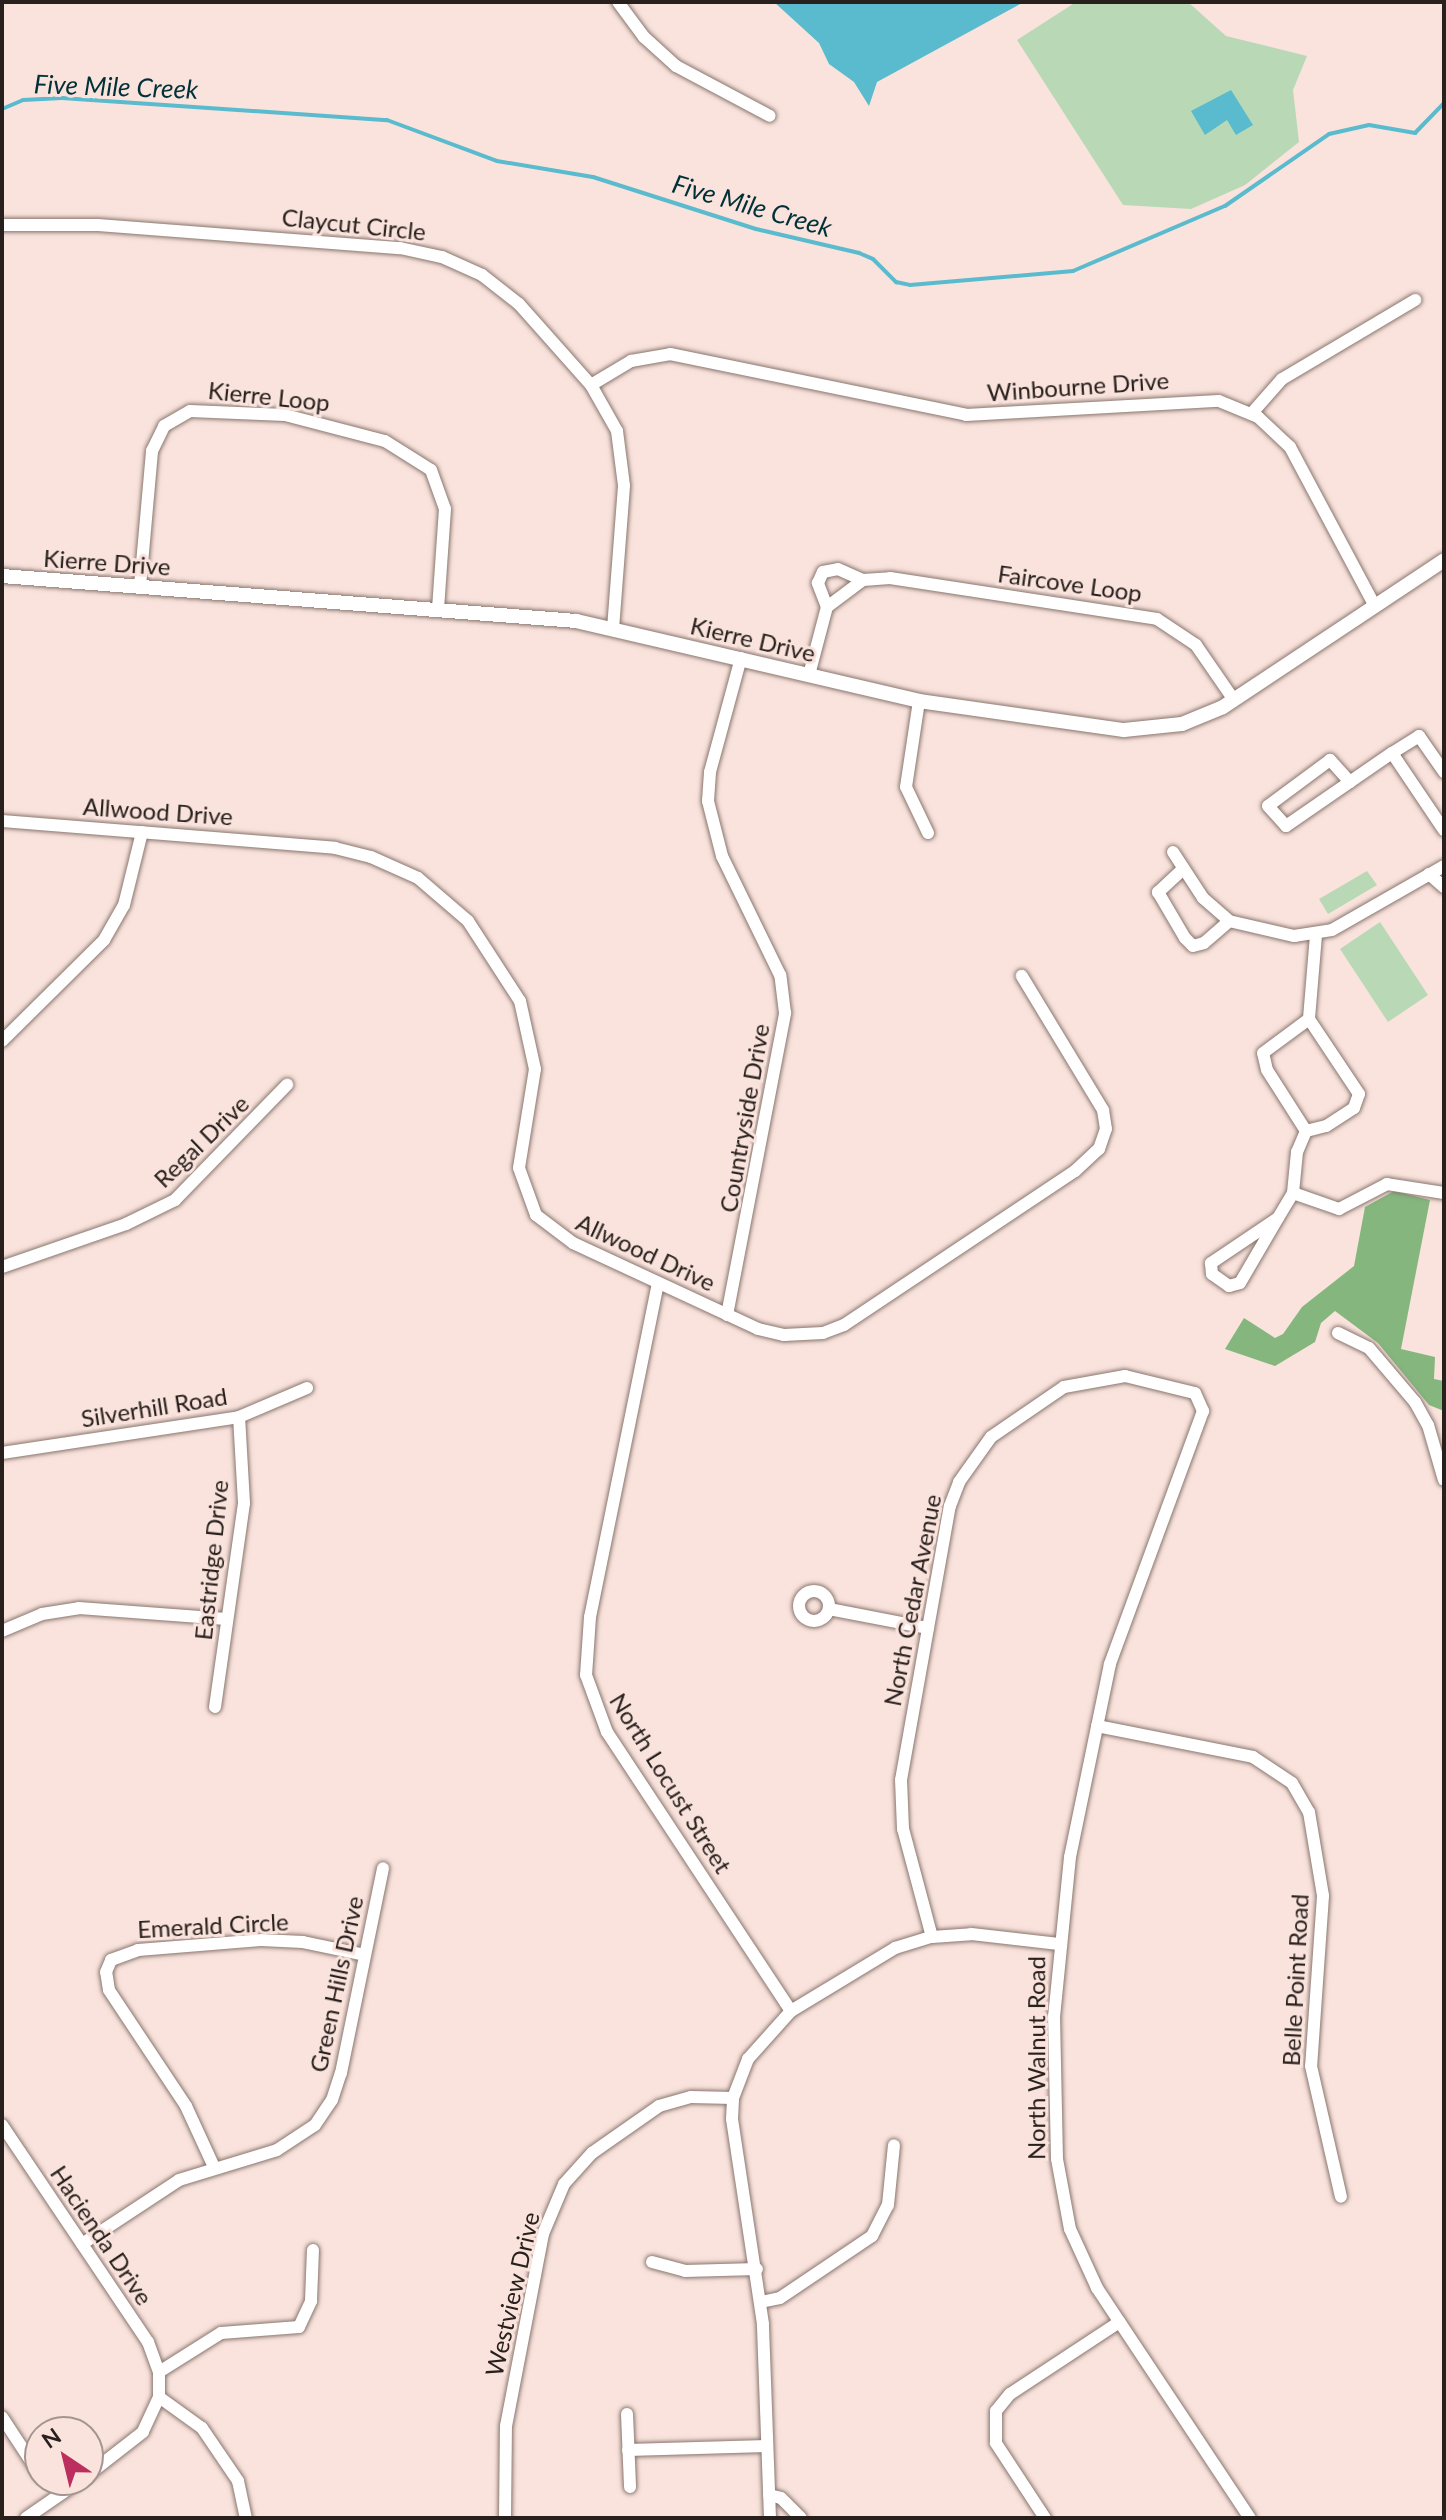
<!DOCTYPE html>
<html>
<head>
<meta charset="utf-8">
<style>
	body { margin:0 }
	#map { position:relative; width:1446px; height:2520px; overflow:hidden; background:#f9e3dc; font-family:Lato,sans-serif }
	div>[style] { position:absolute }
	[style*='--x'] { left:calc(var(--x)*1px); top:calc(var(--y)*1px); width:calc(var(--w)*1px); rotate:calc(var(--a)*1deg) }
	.green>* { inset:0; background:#b9d8b5 }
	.forest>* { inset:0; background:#85b67e }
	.water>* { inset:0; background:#59bbcd }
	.stream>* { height:4px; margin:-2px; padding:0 2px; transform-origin:2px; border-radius:2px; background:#59bbcd }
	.roads { filter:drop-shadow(0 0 2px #89766f) drop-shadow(0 0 2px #89766f) }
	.minor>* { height:12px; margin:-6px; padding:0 6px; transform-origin:6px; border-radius:6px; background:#fff }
	.minor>.ring { margin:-6px; padding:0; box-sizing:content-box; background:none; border:12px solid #fff; border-radius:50% }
	.tertiary>* { height:14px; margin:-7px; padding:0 7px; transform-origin:7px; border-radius:7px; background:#fff }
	span { translate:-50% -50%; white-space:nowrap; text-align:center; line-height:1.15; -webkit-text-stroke:6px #f9e3dc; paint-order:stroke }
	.street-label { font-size:24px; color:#28201d }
	.water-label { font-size:26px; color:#003038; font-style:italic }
	.frame { position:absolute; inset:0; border:4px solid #28201d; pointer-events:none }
	.north { position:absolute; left:24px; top:2416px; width:80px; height:80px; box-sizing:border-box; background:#f9e3dc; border:2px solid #a59590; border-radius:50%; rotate:325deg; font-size:22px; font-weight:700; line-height:32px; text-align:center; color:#28201d }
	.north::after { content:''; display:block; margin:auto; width:28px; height:36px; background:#bc2e5d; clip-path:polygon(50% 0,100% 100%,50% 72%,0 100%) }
</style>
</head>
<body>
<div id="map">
	<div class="green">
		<i style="clip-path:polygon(1076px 2px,1188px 2px,1226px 36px,1307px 56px,1293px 90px,1299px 142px,1245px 185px,1191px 209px,1123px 205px,1017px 40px)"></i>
		<i style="clip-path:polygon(1367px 871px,1377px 885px,1328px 914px,1319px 899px)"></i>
		<i style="clip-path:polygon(1380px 922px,1428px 995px,1388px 1022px,1340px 949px)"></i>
	</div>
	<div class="forest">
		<i style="clip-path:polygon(1394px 1191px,1430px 1200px,1401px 1349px,1435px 1357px,1434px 1379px,1444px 1381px,1444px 1411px,1429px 1405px,1378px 1343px,1335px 1311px,1321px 1323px,1315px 1342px,1275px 1366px,1225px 1349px,1244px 1318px,1275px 1338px,1283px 1334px,1302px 1307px,1354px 1266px,1365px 1207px)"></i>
	</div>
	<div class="water">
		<i style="clip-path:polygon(774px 2px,1024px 2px,877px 82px,869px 106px,854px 82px,829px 64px,819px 43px)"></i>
		<i style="clip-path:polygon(1231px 90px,1253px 125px,1236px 135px,1227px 120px,1205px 135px,1191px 111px)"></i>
	</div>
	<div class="stream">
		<i style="--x:2;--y:109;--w:23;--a:-23"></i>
		<i style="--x:23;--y:100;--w:39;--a:-3"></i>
		<i style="--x:62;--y:98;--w:326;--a:3.9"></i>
		<i style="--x:387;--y:120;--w:117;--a:20.4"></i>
		<i style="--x:497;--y:161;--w:97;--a:9.5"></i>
		<i style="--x:593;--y:177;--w:171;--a:17.7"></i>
		<i style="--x:756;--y:229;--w:106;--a:13.1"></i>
		<i style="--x:859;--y:253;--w:15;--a:23"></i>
		<i style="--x:873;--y:259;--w:33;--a:45"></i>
		<i style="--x:896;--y:282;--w:14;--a:12"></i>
		<i style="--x:910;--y:285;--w:164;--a:-4.9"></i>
		<i style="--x:1073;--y:271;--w:165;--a:-23.2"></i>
		<i style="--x:1225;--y:206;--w:126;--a:-34.7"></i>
		<i style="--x:1329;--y:134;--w:41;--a:-12.7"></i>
		<i style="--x:1369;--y:125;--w:47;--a:9.9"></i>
		<i style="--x:1415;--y:133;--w:42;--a:-46"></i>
	</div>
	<div class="roads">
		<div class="minor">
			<i style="--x:618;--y:2;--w:44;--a:53.4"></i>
			<i style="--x:644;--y:37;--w:43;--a:42.2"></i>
			<i style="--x:676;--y:66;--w:106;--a:28"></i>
			<i style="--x:2;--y:225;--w:96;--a:0"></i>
			<i style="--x:98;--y:225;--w:303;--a:4.4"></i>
			<i style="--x:400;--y:248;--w:43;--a:12.1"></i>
			<i style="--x:442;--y:257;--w:44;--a:24.2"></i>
			<i style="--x:482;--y:275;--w:47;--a:38.1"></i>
			<i style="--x:519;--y:304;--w:108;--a:48.4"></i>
			<i style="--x:591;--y:385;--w:53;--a:60.5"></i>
			<i style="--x:617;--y:431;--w:55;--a:82.7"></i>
			<i style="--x:624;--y:486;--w:142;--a:94.4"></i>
			<i style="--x:591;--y:385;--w:47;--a:-31"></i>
			<i style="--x:631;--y:361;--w:40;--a:-10"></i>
			<i style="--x:670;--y:354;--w:302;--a:11.6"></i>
			<i style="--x:966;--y:415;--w:253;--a:-3.2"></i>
			<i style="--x:1219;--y:401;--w:42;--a:22.3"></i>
			<i style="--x:1258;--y:417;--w:44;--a:43.2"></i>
			<i style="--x:1290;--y:447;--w:180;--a:61.9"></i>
			<i style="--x:1252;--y:413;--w:45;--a:-48.6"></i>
			<i style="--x:1282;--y:379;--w:155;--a:-30.7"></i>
			<i style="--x:140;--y:586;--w:136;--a:-84.9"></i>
			<i style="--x:152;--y:451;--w:28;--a:-64"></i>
			<i style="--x:164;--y:426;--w:30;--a:-30"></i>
			<i style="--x:190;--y:411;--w:95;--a:2.4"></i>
			<i style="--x:285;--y:415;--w:103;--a:14.6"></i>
			<i style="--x:385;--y:441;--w:54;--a:32.2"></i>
			<i style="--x:431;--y:470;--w:41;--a:70.3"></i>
			<i style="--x:445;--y:509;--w:101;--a:94"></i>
			<i style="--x:827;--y:607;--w:26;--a:-111"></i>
			<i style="--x:818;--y:583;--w:12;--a:-66"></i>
			<i style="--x:823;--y:572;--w:15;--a:-11"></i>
			<i style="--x:838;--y:569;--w:27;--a:24"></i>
			<i style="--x:809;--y:675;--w:70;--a:-75.2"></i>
			<i style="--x:827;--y:607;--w:45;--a:-36.9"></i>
			<i style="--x:863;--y:580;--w:27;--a:-4"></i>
			<i style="--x:890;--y:578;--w:270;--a:8.7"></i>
			<i style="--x:1157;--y:619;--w:47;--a:33.7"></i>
			<i style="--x:1196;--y:645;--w:67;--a:55.4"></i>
			<i style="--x:919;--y:701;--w:87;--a:98.6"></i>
			<i style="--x:906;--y:787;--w:51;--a:64.4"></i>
			<i style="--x:1392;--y:753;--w:32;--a:-32"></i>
			<i style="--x:1419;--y:736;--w:44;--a:55.2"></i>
			<i style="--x:1350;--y:782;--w:30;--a:-132"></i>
			<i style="--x:1330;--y:760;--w:77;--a:143.4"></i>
			<i style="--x:1268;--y:806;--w:27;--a:48"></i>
			<i style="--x:1286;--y:826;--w:129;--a:-34.6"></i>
			<i style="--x:1392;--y:753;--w:93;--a:56"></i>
			<i style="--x:2;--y:821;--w:334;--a:4.6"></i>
			<i style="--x:335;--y:848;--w:37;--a:14"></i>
			<i style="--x:371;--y:857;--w:51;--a:24.1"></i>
			<i style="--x:418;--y:878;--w:66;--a:40.7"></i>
			<i style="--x:468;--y:921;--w:95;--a:57"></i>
			<i style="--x:520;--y:1001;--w:70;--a:77.6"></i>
			<i style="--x:535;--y:1069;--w:100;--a:99.2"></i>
			<i style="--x:519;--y:1168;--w:50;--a:70.1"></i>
			<i style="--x:536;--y:1215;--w:46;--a:37.1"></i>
			<i style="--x:573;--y:1243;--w:204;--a:24.9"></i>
			<i style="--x:758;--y:1329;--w:27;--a:13"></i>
			<i style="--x:784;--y:1335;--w:39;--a:-3"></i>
			<i style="--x:823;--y:1333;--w:22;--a:-21"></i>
			<i style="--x:844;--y:1325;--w:278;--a:-33.7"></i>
			<i style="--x:1075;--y:1171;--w:33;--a:-43"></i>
			<i style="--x:1099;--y:1149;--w:21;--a:-71"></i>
			<i style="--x:1106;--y:1129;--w:19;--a:-99"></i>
			<i style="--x:1103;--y:1110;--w:157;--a:-121.2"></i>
			<i style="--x:1173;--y:852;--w:55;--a:56.9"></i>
			<i style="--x:1203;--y:898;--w:35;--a:41"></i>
			<i style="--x:1229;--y:921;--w:67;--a:13"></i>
			<i style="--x:1294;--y:936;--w:38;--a:-9"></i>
			<i style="--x:1332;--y:930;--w:129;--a:-29.7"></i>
			<i style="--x:1182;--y:870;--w:33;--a:137"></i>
			<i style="--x:1158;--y:892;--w:53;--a:59.6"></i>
			<i style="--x:1185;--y:938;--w:11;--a:45"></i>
			<i style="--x:1193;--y:946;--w:11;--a:-15"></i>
			<i style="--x:1204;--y:943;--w:33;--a:-41"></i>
			<i style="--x:1429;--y:874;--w:20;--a:41"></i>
			<i style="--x:1316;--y:935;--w:84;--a:94.8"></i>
			<i style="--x:1309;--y:1019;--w:90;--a:56.3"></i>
			<i style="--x:1359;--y:1094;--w:15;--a:110"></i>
			<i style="--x:1354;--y:1108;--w:33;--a:147"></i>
			<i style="--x:1326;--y:1126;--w:21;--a:166"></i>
			<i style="--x:1306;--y:1131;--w:23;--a:113"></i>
			<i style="--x:1297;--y:1152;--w:41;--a:95.6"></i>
			<i style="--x:1293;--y:1193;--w:49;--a:19.2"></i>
			<i style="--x:1339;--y:1209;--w:54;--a:-27.5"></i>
			<i style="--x:1387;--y:1184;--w:58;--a:9"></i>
			<i style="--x:2;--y:1041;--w:144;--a:-44.7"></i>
			<i style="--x:104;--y:940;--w:40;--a:-60.3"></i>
			<i style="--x:124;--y:905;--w:75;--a:-76.1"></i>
			<i style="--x:1306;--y:1131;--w:72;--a:-122.6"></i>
			<i style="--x:1267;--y:1070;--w:17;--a:-103"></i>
			<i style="--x:1263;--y:1053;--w:57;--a:-36.5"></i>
			<i style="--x:1278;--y:1218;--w:81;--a:146.1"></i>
			<i style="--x:1211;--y:1263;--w:11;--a:85"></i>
			<i style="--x:1212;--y:1274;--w:21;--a:35"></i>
			<i style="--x:1229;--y:1286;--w:11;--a:-15"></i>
			<i style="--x:1240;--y:1283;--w:75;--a:-59.7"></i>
			<i style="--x:1278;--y:1218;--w:29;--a:-59"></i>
			<i style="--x:2;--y:1267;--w:131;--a:-19.1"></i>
			<i style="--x:126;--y:1224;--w:55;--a:-26.1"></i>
			<i style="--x:175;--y:1200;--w:161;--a:-45.8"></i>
			<i style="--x:658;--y:1283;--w:341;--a:101.5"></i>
			<i style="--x:590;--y:1617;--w:58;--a:93.9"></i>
			<i style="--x:586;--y:1675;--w:61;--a:69.8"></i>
			<i style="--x:607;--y:1732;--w:334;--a:56.6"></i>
			<i style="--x:727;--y:1315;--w:308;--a:-79.1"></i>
			<i style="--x:785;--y:1013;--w:38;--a:-97"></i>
			<i style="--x:780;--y:975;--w:132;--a:-116"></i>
			<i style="--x:722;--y:856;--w:57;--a:-104.3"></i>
			<i style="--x:708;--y:801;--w:29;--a:-86"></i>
			<i style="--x:710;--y:772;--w:118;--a:-74.8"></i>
			<i style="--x:1338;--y:1333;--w:34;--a:26"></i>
			<i style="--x:1369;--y:1348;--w:71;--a:49.6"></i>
			<i style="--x:1415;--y:1402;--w:26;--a:61"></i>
			<i style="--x:1428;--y:1425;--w:57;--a:73.8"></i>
			<i style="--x:2;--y:1453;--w:240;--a:-8.6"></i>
			<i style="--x:239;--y:1417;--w:74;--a:-23.1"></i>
			<i class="ring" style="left:799px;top:1591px;width:18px;height:18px"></i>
			<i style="--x:829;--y:1609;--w:101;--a:10.9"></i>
			<i style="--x:2;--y:1631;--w:43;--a:-23"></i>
			<i style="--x:42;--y:1614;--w:37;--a:-9"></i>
			<i style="--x:79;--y:1608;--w:148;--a:4.3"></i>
			<i style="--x:215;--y:1707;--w:206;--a:-81.9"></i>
			<i style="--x:244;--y:1503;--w:86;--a:-93.3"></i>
			<i style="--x:1097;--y:1726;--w:159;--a:11.2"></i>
			<i style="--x:1253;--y:1757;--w:47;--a:33.7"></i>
			<i style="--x:1292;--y:1783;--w:34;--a:60"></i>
			<i style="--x:1309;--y:1812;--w:85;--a:80.5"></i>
			<i style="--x:1323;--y:1896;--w:170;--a:94"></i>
			<i style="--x:1311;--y:2066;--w:134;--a:77.1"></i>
			<i style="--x:932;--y:1937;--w:112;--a:-105"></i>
			<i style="--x:903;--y:1829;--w:49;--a:-92.3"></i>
			<i style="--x:901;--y:1780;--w:278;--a:-79.9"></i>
			<i style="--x:950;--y:1506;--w:26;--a:-69"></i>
			<i style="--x:959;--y:1482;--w:55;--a:-54.6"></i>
			<i style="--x:991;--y:1437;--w:88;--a:-34.4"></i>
			<i style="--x:1064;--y:1387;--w:62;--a:-10.2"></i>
			<i style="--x:1125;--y:1376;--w:72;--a:13.7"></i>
			<i style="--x:1195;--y:1393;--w:20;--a:66"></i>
			<i style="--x:1203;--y:1411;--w:270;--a:110.2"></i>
			<i style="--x:1110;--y:1664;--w:197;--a:101.7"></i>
			<i style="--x:1070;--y:1857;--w:160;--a:95.7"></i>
			<i style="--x:1054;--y:2016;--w:143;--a:88.8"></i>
			<i style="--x:1057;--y:2159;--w:71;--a:79.5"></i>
			<i style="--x:1070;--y:2229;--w:65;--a:65.4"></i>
			<i style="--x:1097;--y:2288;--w:276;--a:56.4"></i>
			<i style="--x:2;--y:2125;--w:262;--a:56.1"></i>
			<i style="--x:148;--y:2342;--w:32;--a:70"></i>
			<i style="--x:159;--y:2372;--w:25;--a:90"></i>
			<i style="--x:159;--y:2397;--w:38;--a:115"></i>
			<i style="--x:143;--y:2432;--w:70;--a:142"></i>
			<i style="--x:214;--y:2167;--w:67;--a:-114.7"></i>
			<i style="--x:186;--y:2106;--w:139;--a:-123.6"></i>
			<i style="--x:109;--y:1990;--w:18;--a:-99"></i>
			<i style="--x:106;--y:1972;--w:13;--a:-67"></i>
			<i style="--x:111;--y:1960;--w:29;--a:-20"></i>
			<i style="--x:138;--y:1950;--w:123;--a:-4.6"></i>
			<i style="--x:261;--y:1940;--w:42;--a:2.7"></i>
			<i style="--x:303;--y:1942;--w:63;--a:11.8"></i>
			<i style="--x:82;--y:2244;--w:116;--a:-33.4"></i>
			<i style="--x:179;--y:2180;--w:102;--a:-17"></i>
			<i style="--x:277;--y:2150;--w:45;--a:-33.3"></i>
			<i style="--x:315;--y:2125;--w:30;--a:-56"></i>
			<i style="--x:332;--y:2100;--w:28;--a:-72"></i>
			<i style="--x:341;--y:2073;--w:209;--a:-78.4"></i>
			<i style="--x:652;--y:2262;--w:34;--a:15"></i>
			<i style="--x:685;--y:2271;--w:72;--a:-1.6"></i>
			<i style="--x:761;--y:2302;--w:19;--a:-12"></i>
			<i style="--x:780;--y:2298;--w:111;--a:-34"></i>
			<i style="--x:872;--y:2236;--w:35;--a:-63"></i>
			<i style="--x:888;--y:2205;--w:60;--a:-84.3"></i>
			<i style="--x:159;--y:2372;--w:73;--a:-32.2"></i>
			<i style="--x:221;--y:2333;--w:78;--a:-4.4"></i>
			<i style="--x:299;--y:2327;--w:29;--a:-65"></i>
			<i style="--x:311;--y:2301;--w:51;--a:-87.8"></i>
			<i style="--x:159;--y:2397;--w:53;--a:35.8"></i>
			<i style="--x:202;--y:2428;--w:64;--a:55.8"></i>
			<i style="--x:238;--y:2481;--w:38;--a:78"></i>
			<i style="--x:627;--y:2414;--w:73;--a:87.6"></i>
			<i style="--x:2;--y:2417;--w:69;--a:56.8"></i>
			<i style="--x:628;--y:2450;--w:139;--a:-1.6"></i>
			<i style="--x:769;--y:2495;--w:12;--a:14"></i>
			<i style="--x:781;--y:2498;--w:28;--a:45"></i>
			<i style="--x:26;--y:2518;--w:67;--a:-34.6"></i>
			<i style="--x:505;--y:2518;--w:92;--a:-89.4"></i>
			<i style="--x:506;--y:2426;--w:196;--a:-79.1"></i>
			<i style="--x:543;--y:2234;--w:54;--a:-67.2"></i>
			<i style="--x:564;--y:2184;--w:42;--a:-47.9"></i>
			<i style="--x:592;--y:2153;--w:82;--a:-35"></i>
			<i style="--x:659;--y:2106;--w:33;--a:-16"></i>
			<i style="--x:691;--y:2097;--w:42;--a:1.4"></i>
			<i style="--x:770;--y:2518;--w:194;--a:-92.1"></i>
			<i style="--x:763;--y:2324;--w:207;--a:-98.6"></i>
			<i style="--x:732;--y:2119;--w:21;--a:-87"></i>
			<i style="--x:733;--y:2098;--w:42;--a:-69"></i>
			<i style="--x:748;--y:2059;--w:64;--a:-48.1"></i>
			<i style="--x:791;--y:2011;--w:122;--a:-31.2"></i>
			<i style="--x:895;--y:1948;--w:39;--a:-17"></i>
			<i style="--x:932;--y:1937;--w:39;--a:-4"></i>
			<i style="--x:971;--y:1934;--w:89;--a:6.5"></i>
			<i style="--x:1045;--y:2518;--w:90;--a:-123.2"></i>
			<i style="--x:996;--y:2443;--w:32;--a:-90"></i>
			<i style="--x:996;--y:2411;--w:22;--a:-51"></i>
			<i style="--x:1010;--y:2394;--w:131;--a:-33.4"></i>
		</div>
		<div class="tertiary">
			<i style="--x:2;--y:576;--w:576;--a:4.48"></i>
			<i style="--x:576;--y:621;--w:352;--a:13.1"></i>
			<i style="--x:919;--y:701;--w:207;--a:8.1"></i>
			<i style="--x:1124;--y:730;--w:58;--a:-5.9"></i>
			<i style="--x:1182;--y:724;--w:44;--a:-22.5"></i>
			<i style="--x:1223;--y:707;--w:265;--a:-33.6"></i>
		</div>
	</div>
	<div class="street-label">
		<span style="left:354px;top:224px;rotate:6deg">Claycut Circle</span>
		<span style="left:1078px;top:386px;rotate:-4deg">Winbourne Drive</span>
		<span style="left:269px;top:396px;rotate:6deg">Kierre Loop</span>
		<span style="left:107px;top:562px;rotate:4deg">Kierre Drive</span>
		<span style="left:1070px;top:583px;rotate:8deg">Faircove Loop</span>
		<span style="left:753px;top:639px;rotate:13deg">Kierre Drive</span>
		<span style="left:158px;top:811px;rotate:4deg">Allwood Drive</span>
		<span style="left:744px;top:1118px;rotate:-80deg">Countryside Drive</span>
		<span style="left:201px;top:1141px;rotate:-44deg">Regal Drive</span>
		<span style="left:646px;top:1252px;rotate:25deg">Allwood Drive</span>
		<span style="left:154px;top:1407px;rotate:-9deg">Silverhill Road</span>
		<span style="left:211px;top:1560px;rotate:-84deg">Eastridge Drive</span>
		<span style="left:912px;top:1600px;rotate:-79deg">North Cedar Avenue</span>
		<span style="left:671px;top:1783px;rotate:58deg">North Locust Street</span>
		<span style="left:213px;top:1925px;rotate:-3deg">Emerald Circle</span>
		<span style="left:1295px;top:1980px;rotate:-87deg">Belle Point Road</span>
		<span style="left:336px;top:1984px;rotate:-78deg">Green Hills Drive</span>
		<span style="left:1036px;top:2058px;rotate:-90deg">North Walnut Road</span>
		<span style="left:102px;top:2235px;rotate:56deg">Hacienda Drive</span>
		<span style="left:512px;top:2294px;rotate:-77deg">Westview Drive</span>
	</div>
	<div class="water-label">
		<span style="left:116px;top:87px;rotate:2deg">Five Mile Creek</span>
		<span style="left:752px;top:206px;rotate:16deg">Five Mile Creek</span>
	</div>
	<div class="frame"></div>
	<div class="north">N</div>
</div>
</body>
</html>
